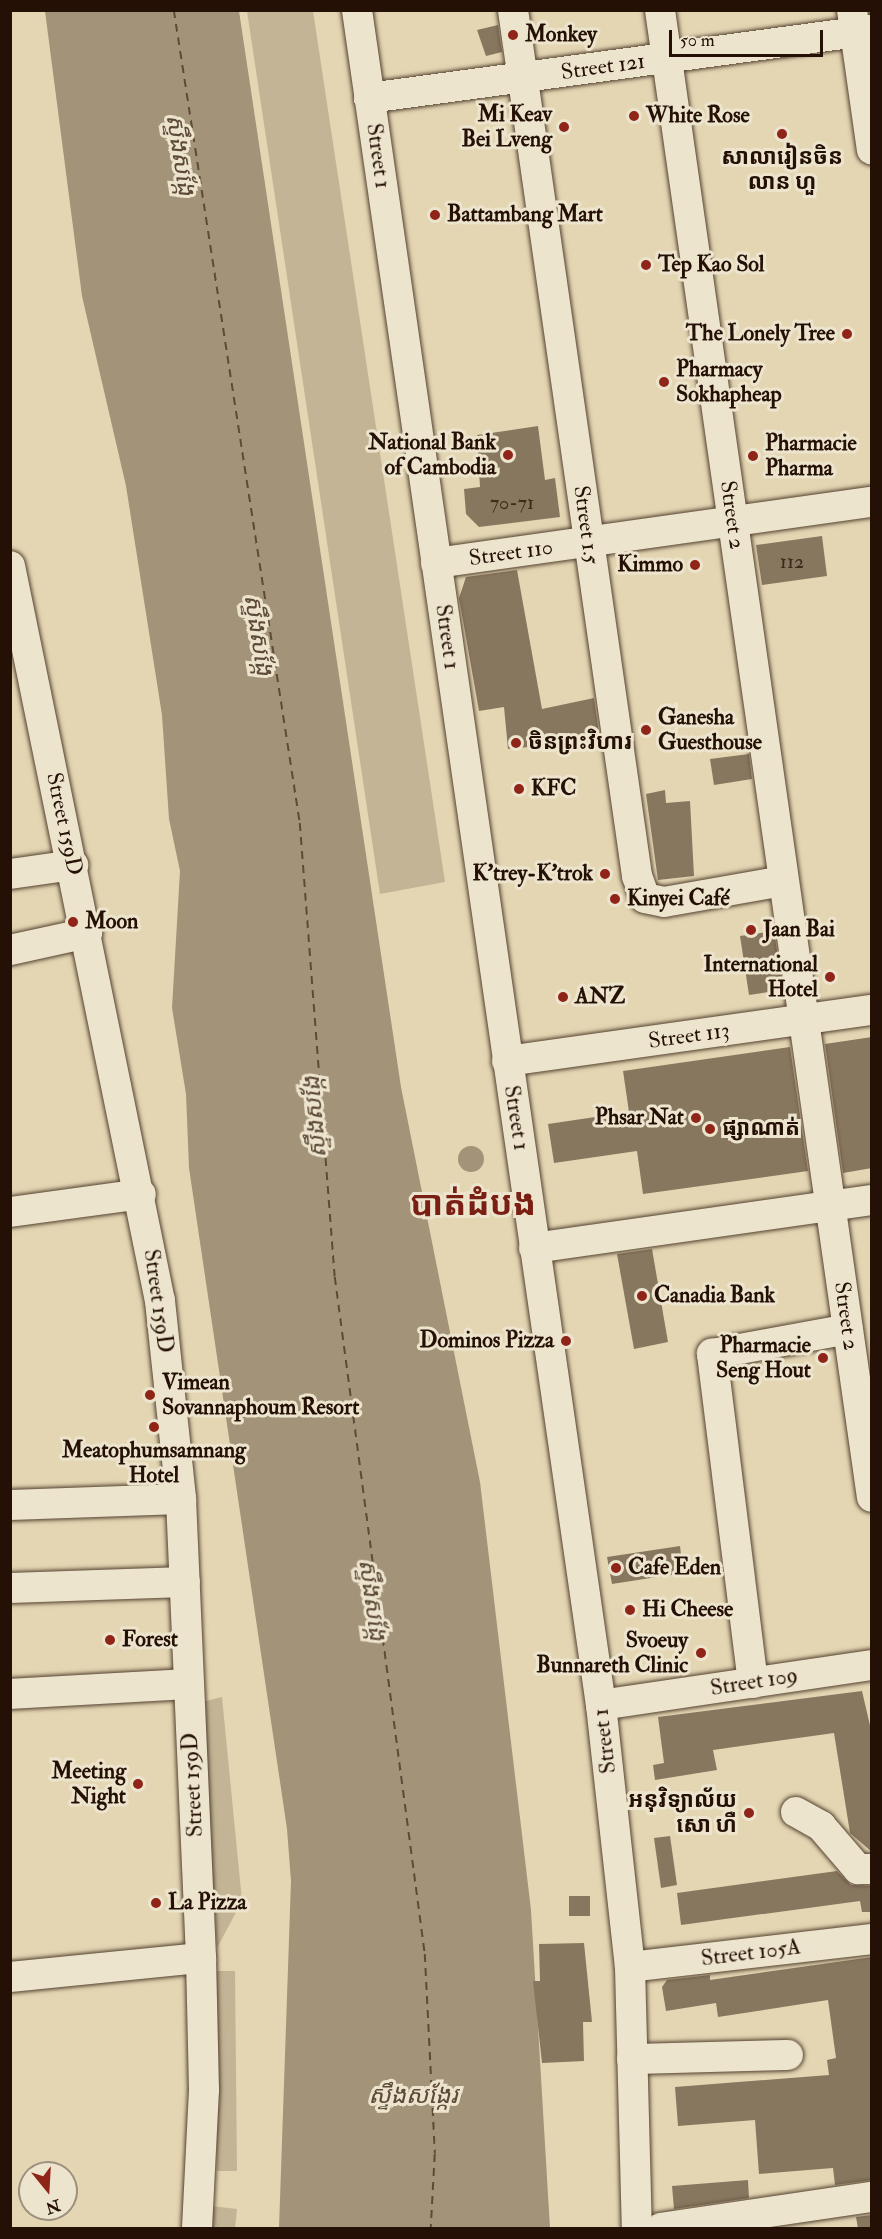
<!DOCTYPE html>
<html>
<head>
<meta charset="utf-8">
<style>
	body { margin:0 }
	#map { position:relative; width:882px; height:2239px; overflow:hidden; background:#e4d6b3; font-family:"IM FELL Double Pica","Noto Sans Khmer",serif }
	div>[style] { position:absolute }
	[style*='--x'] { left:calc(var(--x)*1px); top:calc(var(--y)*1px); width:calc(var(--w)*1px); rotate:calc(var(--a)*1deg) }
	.green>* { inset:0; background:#c3b495 }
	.water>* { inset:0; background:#a39378 }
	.round { border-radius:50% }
	.ferry>* { height:1.5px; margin-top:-0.75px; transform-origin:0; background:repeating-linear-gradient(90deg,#5d4b38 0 8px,transparent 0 14px) }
	.building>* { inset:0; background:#88775f }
	.roads { filter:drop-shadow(0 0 2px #544230) drop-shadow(0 0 2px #544230) }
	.minor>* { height:30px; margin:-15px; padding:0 15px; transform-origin:15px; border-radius:15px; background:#ede4ce }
	.dots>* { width:16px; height:16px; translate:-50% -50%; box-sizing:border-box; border:3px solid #ede4ce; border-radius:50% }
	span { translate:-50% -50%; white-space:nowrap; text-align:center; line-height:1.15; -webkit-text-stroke:6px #ede4ce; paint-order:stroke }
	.number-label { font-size:20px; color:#3d2a1b }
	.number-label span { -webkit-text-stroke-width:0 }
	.poi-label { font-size:22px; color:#241004; font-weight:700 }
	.left { translate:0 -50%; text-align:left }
	.right { translate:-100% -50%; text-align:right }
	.street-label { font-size:22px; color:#241004 }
	.water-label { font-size:24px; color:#5d4b38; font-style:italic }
	.town-label { font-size:34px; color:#7a1f14; font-weight:700 }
	.frame { position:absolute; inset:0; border:12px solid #241004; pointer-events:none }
	.north { position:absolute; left:18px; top:2161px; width:60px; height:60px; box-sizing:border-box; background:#ede4ce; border:2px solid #9d8f7d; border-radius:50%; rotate:162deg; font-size:16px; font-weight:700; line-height:24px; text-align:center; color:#241004 }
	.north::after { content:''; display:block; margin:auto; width:21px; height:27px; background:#8f2418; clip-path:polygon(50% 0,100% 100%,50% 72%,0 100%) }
	.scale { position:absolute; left:669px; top:30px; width:154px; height:27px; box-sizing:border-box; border:3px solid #241004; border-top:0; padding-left:8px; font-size:18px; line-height:21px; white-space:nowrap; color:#241004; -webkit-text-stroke:4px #ede4ce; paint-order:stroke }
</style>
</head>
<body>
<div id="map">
	<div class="green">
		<i style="clip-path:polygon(247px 11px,313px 11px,445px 882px,380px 894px)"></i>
		<i style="clip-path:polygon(222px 1697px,242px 1901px,217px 1948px,202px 1702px)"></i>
		<i style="clip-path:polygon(215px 1971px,235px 1971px,237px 2171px,217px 2171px)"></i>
		<i style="clip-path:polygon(211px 2206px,237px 2209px,235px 2228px,209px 2228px)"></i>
	</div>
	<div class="water">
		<i style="clip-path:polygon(45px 11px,239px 11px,401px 1087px,480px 1482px,531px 1910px,550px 2228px,279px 2228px,291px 1881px,287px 1829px,189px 1168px,186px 1094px,172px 1008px,180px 871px,169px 819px,162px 715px,126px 486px,82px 296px)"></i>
		<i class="round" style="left:458px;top:1146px;width:26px;height:26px"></i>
	</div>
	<div class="ferry">
		<i style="--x:174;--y:10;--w:823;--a:81.19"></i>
		<i style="--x:300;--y:823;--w:455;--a:85.6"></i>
		<i style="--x:335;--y:1277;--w:683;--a:82.43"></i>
		<i style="--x:425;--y:1954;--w:200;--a:87.1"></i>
		<i style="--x:435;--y:2154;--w:74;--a:93.1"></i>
	</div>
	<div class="building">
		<i style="clip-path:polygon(498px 25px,502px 52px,486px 56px,477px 30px)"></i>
		<i style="clip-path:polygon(538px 426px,545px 480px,555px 478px,560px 517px,479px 527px,466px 514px,464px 489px,480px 487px,477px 435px)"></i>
		<i style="clip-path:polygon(822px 536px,827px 576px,762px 585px,756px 545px)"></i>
		<i style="clip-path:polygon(517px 570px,542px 709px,594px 698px,601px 747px,582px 750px,580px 742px,508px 749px,504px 707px,479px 711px,459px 598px,466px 577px)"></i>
		<i style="clip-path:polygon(749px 754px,752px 779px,714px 785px,710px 759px)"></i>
		<i style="clip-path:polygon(665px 790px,666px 803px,690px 801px,694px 876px,658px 880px,646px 794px)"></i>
		<i style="clip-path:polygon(774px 931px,782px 985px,775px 991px,749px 995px,740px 936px)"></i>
		<i style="clip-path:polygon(872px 1037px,872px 1168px,843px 1173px,825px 1044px)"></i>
		<i style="clip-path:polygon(790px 1047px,808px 1171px,643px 1194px,637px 1151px,554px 1163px,548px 1124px,629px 1112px,623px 1071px)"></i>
		<i style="clip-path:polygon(652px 1249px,668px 1342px,634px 1349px,617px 1254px)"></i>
		<i style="clip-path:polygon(680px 1546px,683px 1573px,612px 1584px,607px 1557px)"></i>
		<i style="clip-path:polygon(862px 1691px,872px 1734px,872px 1852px,850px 1833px,834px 1733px,713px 1750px,717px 1770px,655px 1780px,653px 1765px,664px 1763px,658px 1717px)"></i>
		<i style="clip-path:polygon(670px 1836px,677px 1885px,661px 1888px,654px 1838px)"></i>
		<i style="clip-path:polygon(837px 1871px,851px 1885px,872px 1886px,872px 1912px,862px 1912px,860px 1901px,681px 1925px,677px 1893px)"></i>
		<i style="clip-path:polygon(569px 1896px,590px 1896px,590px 1916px,569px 1916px)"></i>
		<i style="clip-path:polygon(584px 1943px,592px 2022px,583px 2022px,584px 2061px,542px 2063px,533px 1981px,540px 1981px,539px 1944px)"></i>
		<i style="clip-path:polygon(872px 1957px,872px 2180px,835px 2185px,833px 2168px,759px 2174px,755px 2120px,678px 2126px,675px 2087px,829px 2075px,827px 2060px,836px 2058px,828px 2000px,718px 2017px,716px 2003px,666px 2011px,662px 1987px,667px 1980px,710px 1975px,710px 1980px)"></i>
		<i style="clip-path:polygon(748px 2180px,749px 2198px,674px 2209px,672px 2186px)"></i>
		<i style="clip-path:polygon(872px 2215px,872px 2229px,858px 2229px,856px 2217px)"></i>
	</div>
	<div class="roads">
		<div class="minor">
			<i style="--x:357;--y:10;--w:1712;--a:81.81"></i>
			<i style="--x:601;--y:1705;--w:264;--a:83.7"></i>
			<i style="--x:630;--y:1967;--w:261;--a:88.5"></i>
			<i style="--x:513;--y:10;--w:875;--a:81.85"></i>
			<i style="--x:637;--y:876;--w:23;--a:70"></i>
			<i style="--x:645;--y:898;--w:19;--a:12"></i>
			<i style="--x:664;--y:902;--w:121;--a:-10"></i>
			<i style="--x:660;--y:10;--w:1502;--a:81.89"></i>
			<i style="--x:852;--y:10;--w:141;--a:81.9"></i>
			<i style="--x:369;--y:98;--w:508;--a:-7.7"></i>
			<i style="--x:436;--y:563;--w:440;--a:-8"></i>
			<i style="--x:10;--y:566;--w:750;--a:78.47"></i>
			<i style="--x:160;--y:1301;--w:199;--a:83.9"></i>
			<i style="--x:181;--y:1499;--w:459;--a:87.5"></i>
			<i style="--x:201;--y:1958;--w:132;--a:88.7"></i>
			<i style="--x:204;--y:2090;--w:138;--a:92.9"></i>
			<i style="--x:10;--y:874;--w:64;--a:-8.1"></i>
			<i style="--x:10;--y:950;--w:79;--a:-12.4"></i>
			<i style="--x:507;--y:1061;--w:369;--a:-8"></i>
			<i style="--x:10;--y:1212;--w:132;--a:-7.8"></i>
			<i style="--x:534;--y:1248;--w:341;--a:-8.1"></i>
			<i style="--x:10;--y:1505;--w:171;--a:-2"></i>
			<i style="--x:10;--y:1588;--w:175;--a:-2"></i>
			<i style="--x:753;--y:1683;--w:332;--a:-97.1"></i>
			<i style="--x:712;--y:1354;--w:138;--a:-10.4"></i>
			<i style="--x:10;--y:1694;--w:177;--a:-3.2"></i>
			<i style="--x:601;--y:1705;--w:274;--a:-8.4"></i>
			<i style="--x:796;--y:1812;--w:29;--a:29"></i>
			<i style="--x:821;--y:1826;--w:57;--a:49.3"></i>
			<i style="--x:858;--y:1869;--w:14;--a:0"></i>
			<i style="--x:630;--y:1967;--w:244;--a:-6.6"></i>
			<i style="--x:10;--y:1977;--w:192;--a:-5.7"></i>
			<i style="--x:632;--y:2059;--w:156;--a:-1.5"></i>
			<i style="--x:661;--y:2228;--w:213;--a:-8.4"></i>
		</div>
	</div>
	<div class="dots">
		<i style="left:513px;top:35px;background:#8f2418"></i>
		<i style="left:634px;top:116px;background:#8f2418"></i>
		<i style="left:564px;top:127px;background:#8f2418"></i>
		<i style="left:782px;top:134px;background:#8f2418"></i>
		<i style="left:435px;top:215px;background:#8f2418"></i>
		<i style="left:646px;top:265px;background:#8f2418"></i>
		<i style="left:847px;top:334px;background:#8f2418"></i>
		<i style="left:664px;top:382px;background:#8f2418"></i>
		<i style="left:508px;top:455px;background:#8f2418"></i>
		<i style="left:753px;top:456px;background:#8f2418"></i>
		<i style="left:695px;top:565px;background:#8f2418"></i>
		<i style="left:646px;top:730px;background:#8f2418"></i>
		<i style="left:516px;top:743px;background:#8f2418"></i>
		<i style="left:519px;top:789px;background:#8f2418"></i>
		<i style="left:605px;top:874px;background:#8f2418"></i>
		<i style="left:615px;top:899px;background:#8f2418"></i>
		<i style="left:73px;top:922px;background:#8f2418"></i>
		<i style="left:751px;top:930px;background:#8f2418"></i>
		<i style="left:830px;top:977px;background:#8f2418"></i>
		<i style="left:563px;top:997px;background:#8f2418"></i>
		<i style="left:696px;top:1118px;background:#8f2418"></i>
		<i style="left:710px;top:1129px;background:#8f2418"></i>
		<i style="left:642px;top:1296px;background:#8f2418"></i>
		<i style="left:566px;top:1341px;background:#8f2418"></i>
		<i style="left:823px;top:1358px;background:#8f2418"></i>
		<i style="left:150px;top:1395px;background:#8f2418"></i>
		<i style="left:154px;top:1427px;background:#8f2418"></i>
		<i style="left:616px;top:1568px;background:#8f2418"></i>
		<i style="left:630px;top:1610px;background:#8f2418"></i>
		<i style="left:110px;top:1640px;background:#8f2418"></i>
		<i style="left:701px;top:1653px;background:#8f2418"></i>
		<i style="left:138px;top:1784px;background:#8f2418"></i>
		<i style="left:749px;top:1813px;background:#8f2418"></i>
		<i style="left:156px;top:1903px;background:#8f2418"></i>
	</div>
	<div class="number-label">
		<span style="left:512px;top:502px">70-71</span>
		<span style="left:792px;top:561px">112</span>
	</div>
	<div class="poi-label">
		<span class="left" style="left:525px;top:35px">Monkey</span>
		<span class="right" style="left:552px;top:127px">Mi Keav<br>Bei Lveng</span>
		<span class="left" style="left:646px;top:116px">White Rose</span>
		<span style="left:782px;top:170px">សាលារៀនចិន<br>លាន ហួ</span>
		<span class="left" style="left:447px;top:215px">Battambang Mart</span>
		<span class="left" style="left:658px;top:265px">Tep Kao Sol</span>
		<span class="right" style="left:835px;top:334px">The Lonely Tree</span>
		<span class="left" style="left:676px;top:382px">Pharmacy<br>Sokhapheap</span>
		<span class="right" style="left:496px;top:455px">National Bank<br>of Cambodia</span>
		<span class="left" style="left:765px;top:456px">Pharmacie<br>Pharma</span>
		<span class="right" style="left:683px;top:565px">Kimmo</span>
		<span class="left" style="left:658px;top:730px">Ganesha<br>Guesthouse</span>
		<span class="left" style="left:528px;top:743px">ចិនព្រះវិហារ</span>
		<span class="left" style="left:531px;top:789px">KFC</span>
		<span class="right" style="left:593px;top:874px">K'trey-K'trok</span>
		<span class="left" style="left:627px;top:899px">Kinyei Café</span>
		<span class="left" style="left:85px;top:922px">Moon</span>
		<span class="left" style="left:763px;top:930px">Jaan Bai</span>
		<span class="right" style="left:818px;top:977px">International<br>Hotel</span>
		<span class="left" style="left:575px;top:997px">ANZ</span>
		<span class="right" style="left:684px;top:1118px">Phsar Nat</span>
		<span class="left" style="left:722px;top:1129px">ផ្សាណាត់</span>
		<span class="left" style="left:654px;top:1296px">Canadia Bank</span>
		<span class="right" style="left:554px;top:1341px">Dominos Pizza</span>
		<span class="right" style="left:811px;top:1358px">Pharmacie<br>Seng Hout</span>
		<span class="left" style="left:162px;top:1395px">Vimean<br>Sovannaphoum Resort</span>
		<span style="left:154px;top:1463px">Meatophumsamnang<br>Hotel</span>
		<span class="left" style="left:628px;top:1568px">Cafe Eden</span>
		<span class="left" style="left:642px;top:1610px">Hi Cheese</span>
		<span class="left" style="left:122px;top:1640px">Forest</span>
		<span class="right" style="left:688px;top:1653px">Svoeuy<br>Bunnareth Clinic</span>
		<span class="right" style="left:126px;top:1784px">Meeting<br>Night</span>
		<span class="right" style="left:737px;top:1813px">អនុវិទ្យាល័យ<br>សោ ហឺ</span>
		<span class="left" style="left:168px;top:1903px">La Pizza</span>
	</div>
	<div class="street-label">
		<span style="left:603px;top:67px;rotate:-8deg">Street 121</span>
		<span style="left:378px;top:156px;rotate:82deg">Street 1</span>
		<span style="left:732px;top:515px;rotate:82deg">Street 2</span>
		<span style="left:586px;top:525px;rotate:82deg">Street 1.5</span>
		<span style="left:511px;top:553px;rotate:-8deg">Street 110</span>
		<span style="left:447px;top:637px;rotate:82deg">Street 1</span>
		<span style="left:64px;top:824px;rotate:78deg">Street 159D</span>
		<span style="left:689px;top:1036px;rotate:-8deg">Street 113</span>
		<span style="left:516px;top:1118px;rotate:81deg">Street 1</span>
		<span style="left:158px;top:1301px;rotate:82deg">Street 159D</span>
		<span style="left:846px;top:1316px;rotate:82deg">Street 2</span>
		<span style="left:754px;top:1682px;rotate:-9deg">Street 109</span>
		<span style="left:605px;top:1741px;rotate:-97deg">Street 1</span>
		<span style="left:193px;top:1785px;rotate:-93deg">Street 159D</span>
		<span style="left:751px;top:1953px;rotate:-7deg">Street 105A</span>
	</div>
	<div class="water-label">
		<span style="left:180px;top:155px;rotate:81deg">ស្ទឹងសង្កែ</span>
		<span style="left:258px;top:635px;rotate:81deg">ស្ទឹងសង្កែ</span>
		<span style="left:315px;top:1117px;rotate:-95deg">ស្ទឹងសង្កែ</span>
		<span style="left:372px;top:1600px;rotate:82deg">ស្ទឹងសង្កែ</span>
		<span style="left:413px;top:2096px">ស្ទឹងសង្កែរ</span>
	</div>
	<div class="town-label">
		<span style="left:473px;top:1205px">បាត់ដំបង</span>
	</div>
	<div class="frame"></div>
	<div class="north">N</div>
	<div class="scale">50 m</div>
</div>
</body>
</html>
